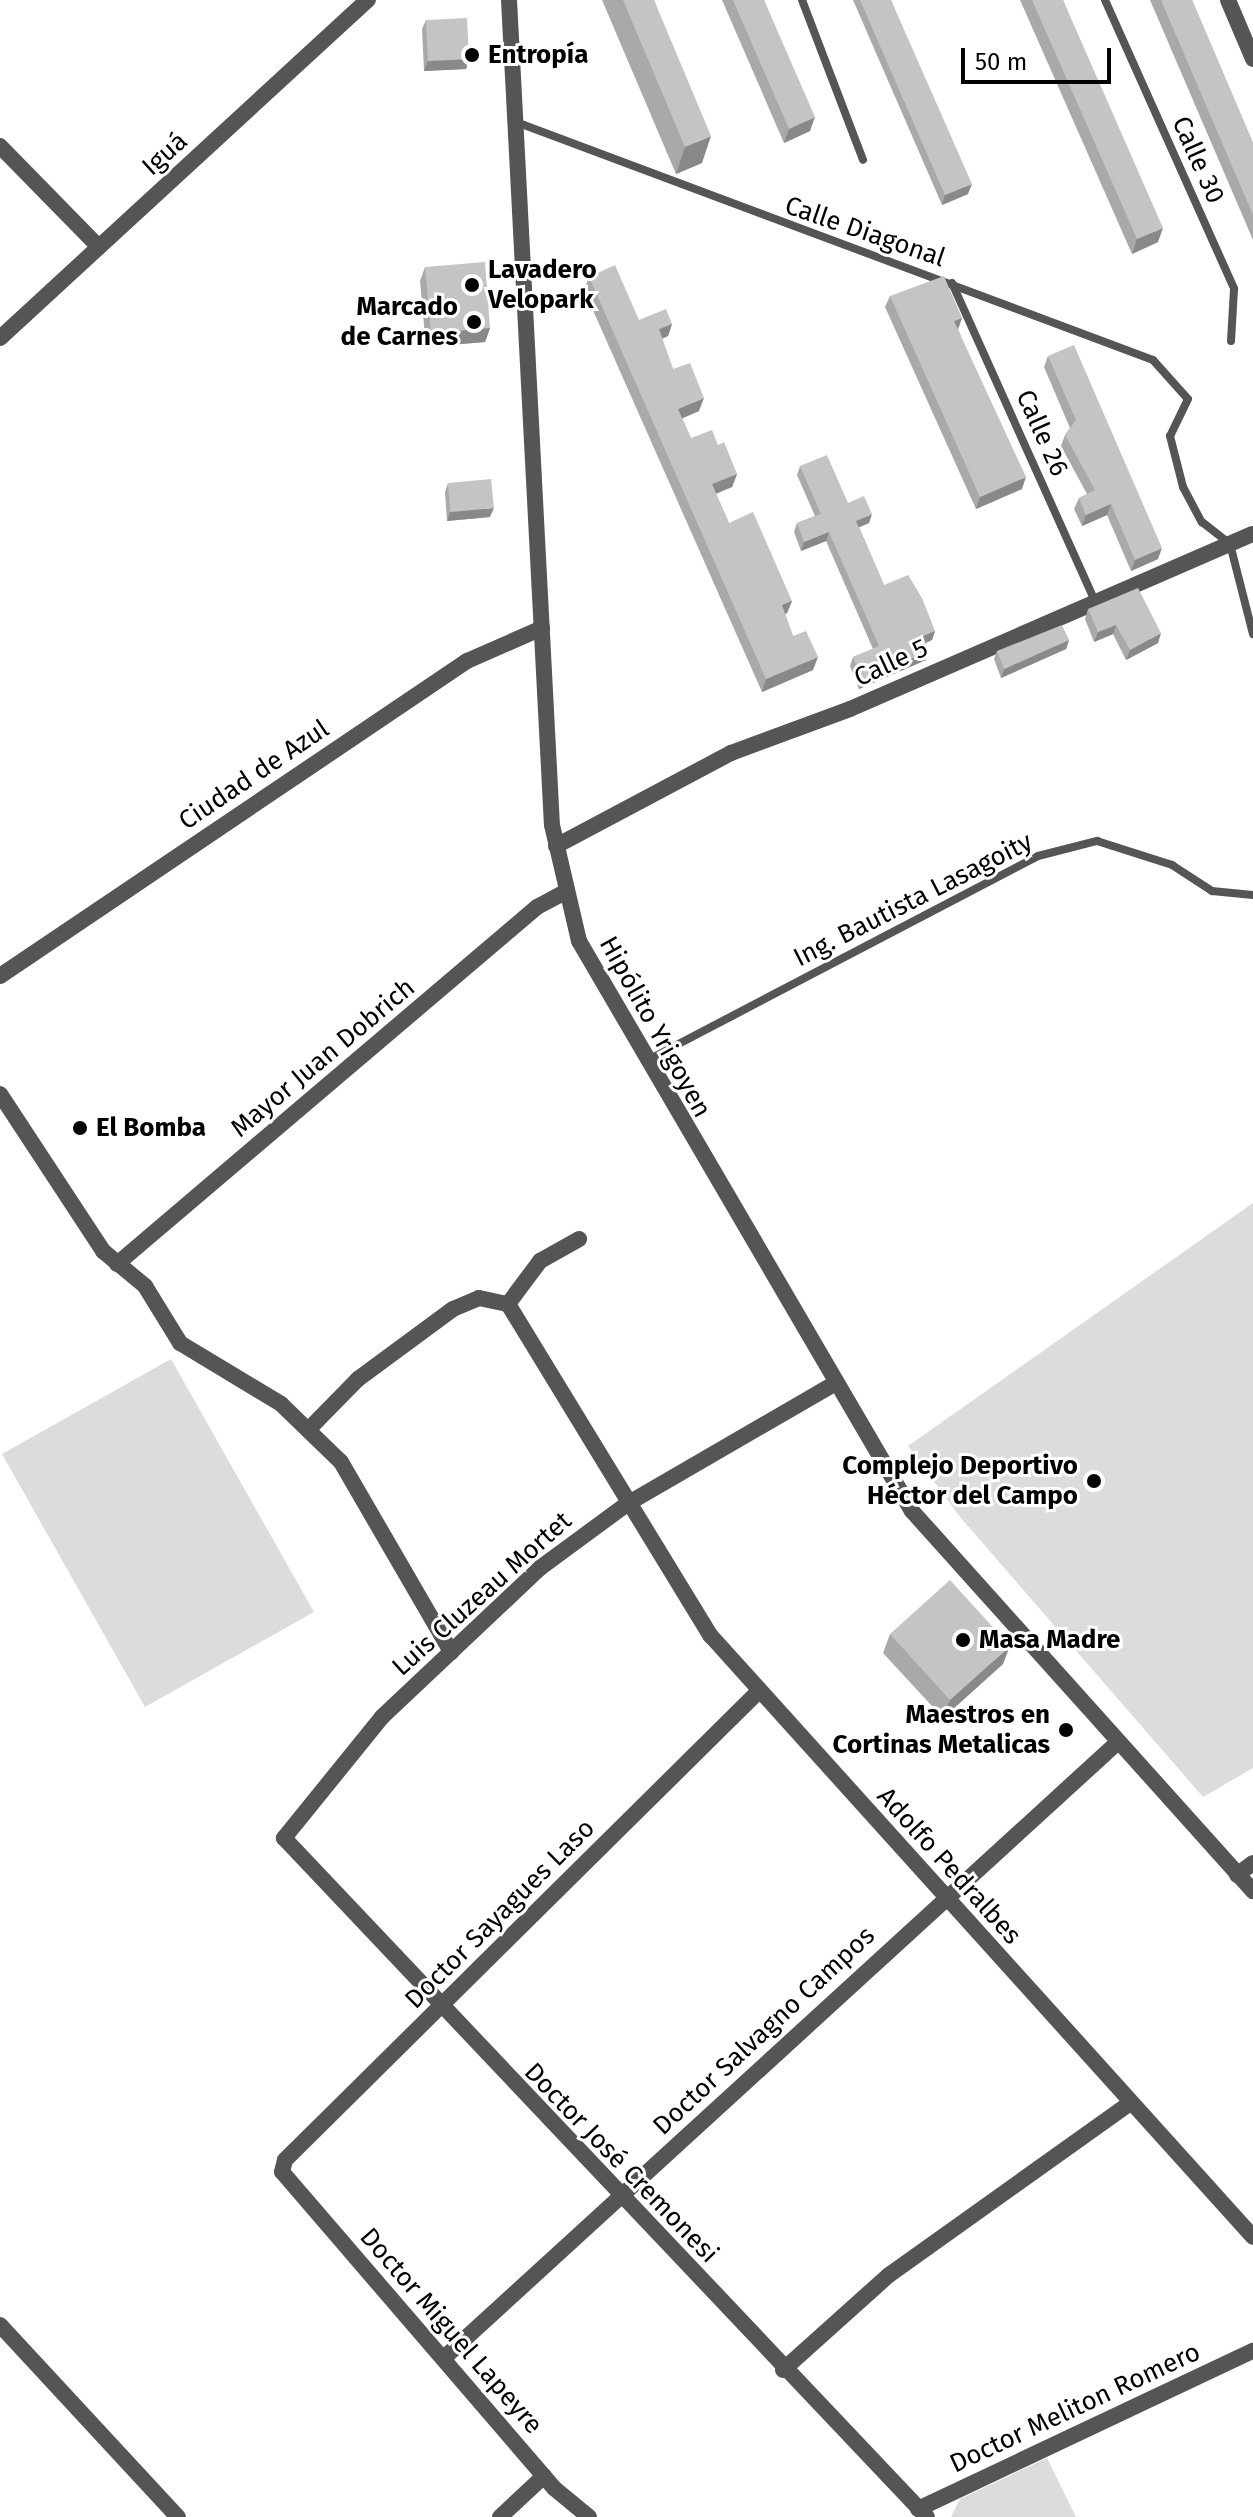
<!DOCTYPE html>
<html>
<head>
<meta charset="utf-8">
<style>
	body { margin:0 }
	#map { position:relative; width:1253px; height:2517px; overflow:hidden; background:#fff; font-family:"Fira Sans",sans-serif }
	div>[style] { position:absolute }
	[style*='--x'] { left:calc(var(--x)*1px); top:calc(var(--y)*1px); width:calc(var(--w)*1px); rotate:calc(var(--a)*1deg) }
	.green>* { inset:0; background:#dcdcdc }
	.service>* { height:8px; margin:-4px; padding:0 4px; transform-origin:4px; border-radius:4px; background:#555 }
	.minor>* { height:16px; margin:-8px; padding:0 8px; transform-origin:8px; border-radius:8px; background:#555 }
	.tertiary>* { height:16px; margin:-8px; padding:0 8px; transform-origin:8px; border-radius:8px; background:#555 }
	.wall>* { inset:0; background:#a9a9a9 }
	.shaded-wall>* { inset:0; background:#898989 }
	.building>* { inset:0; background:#c4c4c4 }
	.dots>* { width:22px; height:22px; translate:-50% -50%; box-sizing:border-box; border:4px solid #fff; border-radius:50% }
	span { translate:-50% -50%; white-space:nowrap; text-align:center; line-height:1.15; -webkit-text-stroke:6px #fff; paint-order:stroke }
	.poi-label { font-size:26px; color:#000; font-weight:700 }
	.left { translate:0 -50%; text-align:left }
	.right { translate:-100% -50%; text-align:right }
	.street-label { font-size:26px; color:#000 }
	.scale { position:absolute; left:961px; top:48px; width:150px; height:36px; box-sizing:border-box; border:4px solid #000; border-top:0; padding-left:10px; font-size:24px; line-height:28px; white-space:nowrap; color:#000; -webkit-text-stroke:6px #fff; paint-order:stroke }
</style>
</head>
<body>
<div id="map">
	<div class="green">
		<i style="clip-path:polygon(1253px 1203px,1253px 1768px,1203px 1797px,960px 1517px,908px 1446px)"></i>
		<i style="clip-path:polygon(171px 1359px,314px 1612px,145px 1707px,2px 1454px)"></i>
		<i style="clip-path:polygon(1047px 2458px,1076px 2517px,951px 2517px,960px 2499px)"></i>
	</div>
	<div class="service">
		<i style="--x:802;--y:0;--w:171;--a:69.1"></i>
		<i style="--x:1105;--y:0;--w:316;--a:65.9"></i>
		<i style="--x:1234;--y:289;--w:52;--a:93.3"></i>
		<i style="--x:516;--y:122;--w:680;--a:20.49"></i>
		<i style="--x:1153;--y:360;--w:52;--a:48.1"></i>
		<i style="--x:1188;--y:399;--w:41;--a:115.9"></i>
		<i style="--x:1170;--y:436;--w:53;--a:75.7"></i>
		<i style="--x:1183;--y:487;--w:40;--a:62"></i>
		<i style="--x:1202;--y:522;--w:36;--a:38"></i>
		<i style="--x:1230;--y:544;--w:93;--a:75.7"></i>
		<i style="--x:952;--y:283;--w:349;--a:65.8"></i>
		<i style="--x:646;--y:1061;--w:442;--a:-27.6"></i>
		<i style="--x:1038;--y:856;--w:61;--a:-14.3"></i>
		<i style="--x:1097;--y:841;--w:79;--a:17.7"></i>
		<i style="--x:1172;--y:865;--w:48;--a:33"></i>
		<i style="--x:1212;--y:891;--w:41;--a:5.6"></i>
	</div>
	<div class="minor">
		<i style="--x:1228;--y:0;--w:64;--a:67"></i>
		<i style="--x:0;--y:146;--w:141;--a:45.6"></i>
		<i style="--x:0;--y:338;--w:500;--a:-42.6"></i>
		<i style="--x:556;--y:846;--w:198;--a:-28"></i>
		<i style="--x:731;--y:753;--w:127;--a:-20.3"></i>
		<i style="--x:850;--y:709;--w:439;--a:-23.5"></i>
		<i style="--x:0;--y:976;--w:563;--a:-34"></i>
		<i style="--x:467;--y:661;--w:82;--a:-23.7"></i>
		<i style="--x:0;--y:1094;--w:188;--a:56.7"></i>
		<i style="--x:103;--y:1251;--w:55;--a:39.8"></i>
		<i style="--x:145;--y:1286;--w:67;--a:58.4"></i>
		<i style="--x:180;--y:1343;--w:118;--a:31.1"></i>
		<i style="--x:281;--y:1404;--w:83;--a:44"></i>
		<i style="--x:341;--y:1462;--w:220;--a:59.9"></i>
		<i style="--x:117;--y:1264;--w:551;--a:-40.36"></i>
		<i style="--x:537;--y:907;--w:30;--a:-28"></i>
		<i style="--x:508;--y:1304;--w:389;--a:58.6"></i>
		<i style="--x:711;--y:1636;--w:809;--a:47.95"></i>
		<i style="--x:508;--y:1304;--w:54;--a:-53.3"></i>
		<i style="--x:540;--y:1261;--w:45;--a:-29.4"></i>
		<i style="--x:834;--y:1384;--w:239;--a:149.9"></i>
		<i style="--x:627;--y:1504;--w:108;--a:143.7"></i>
		<i style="--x:540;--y:1568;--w:217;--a:136.7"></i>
		<i style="--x:382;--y:1717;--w:156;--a:129"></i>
		<i style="--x:284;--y:1838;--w:935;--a:46.56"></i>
		<i style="--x:309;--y:1429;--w:70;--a:-45.6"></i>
		<i style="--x:358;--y:1379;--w:118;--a:-36.4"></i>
		<i style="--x:453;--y:1309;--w:28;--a:-23"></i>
		<i style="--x:479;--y:1298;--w:30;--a:12"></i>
		<i style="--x:1237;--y:1875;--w:20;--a:-37"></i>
		<i style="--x:0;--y:2325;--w:262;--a:47.2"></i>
		<i style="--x:445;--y:2357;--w:910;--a:-42.42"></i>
		<i style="--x:783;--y:2370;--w:142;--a:-41.9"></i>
		<i style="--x:889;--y:2275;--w:295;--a:-35.5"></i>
		<i style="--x:918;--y:2509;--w:370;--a:-25.3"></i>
		<i style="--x:500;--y:2517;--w:60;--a:-43"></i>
		<i style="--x:589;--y:2517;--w:45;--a:-140.4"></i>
		<i style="--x:554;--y:2488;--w:417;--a:-130.7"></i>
		<i style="--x:282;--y:2172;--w:12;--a:-76"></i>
		<i style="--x:285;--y:2160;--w:665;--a:-44.7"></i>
	</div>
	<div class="tertiary">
		<i style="--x:509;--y:0;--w:826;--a:87.02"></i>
		<i style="--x:552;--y:825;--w:119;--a:76.9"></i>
		<i style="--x:579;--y:941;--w:660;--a:59.71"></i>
		<i style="--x:912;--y:1511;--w:511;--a:48.1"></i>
	</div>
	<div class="wall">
		<i style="clip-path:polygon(602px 0,654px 0,702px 163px,676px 174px)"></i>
		<i style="clip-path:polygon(722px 0,764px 0,810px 131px,784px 143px)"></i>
		<i style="clip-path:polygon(853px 0,891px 0,968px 194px,942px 205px)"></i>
		<i style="clip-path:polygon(1020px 0,1063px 0,1158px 242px,1132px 254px)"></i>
		<i style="clip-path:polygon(1150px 0,1192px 0,1253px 143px,1253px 240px)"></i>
		<i style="clip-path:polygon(426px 20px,469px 59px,466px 69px,424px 71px,422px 29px)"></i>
		<i style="clip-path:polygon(425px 267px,490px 328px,485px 342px,426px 347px,420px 281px)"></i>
		<i style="clip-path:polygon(589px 277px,639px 320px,672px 324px,668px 336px,662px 339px,673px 369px,699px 411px,682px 418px,691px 438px,718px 445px,737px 474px,732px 487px,716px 494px,729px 523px,792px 601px,787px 613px,785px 614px,793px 636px,813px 670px,762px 692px,584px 290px)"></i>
		<i style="clip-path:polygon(890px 296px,962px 318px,958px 329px,1022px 489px,976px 509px,885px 307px)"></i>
		<i style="clip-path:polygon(1048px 356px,1158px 559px,1131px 571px,1107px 515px,1082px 526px,1074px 509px,1079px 498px,1087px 494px,1061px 446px,1065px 435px,1070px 428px,1044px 367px)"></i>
		<i style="clip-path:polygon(800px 466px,848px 503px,869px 523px,859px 527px,884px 585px,935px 631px,932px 640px,926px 643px,926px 660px,859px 689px,850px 666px,853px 657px,873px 649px,826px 541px,801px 551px,794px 532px,797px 523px,815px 516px,797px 475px)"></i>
		<i style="clip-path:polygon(448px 483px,490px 517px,447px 521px,445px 492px)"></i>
		<i style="clip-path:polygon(1088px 609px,1158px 643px,1126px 660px,1113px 634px,1094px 642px,1085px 619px)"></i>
		<i style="clip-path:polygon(1069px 640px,1066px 649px,1001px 678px,994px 659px,997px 651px)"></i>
		<i style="clip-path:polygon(890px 1634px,1003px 1664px,943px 1718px,883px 1653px)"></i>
	</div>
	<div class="shaded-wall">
		<i style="clip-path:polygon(469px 59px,466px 69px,424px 71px,428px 61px)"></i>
		<i style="clip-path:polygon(815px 117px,810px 131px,784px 143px,789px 129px)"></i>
		<i style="clip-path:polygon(711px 136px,702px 163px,676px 174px,685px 147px)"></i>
		<i style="clip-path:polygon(972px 184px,968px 194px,942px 205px,945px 195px)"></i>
		<i style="clip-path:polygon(1163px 228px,1158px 242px,1132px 254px,1137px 239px)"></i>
		<i style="clip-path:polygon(962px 318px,958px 329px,954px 321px)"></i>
		<i style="clip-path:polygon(672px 324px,668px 336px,654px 342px,659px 329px)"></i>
		<i style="clip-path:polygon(490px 328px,485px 342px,426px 347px,431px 333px)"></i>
		<i style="clip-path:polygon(704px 398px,699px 411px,674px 422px,678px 409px)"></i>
		<i style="clip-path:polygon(737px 474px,732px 487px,707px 497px,712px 484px)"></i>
		<i style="clip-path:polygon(1026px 477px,1022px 489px,976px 509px,980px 497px)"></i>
		<i style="clip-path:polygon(1111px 504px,1107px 515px,1082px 526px,1086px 515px)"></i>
		<i style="clip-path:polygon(494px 508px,490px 517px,447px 521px,450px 512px)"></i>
		<i style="clip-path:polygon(872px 514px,869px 523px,853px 530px,856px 521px)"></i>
		<i style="clip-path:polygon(829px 532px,826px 541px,801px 551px,804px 542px)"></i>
		<i style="clip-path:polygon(1162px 548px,1158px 559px,1131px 571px,1135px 560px)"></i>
		<i style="clip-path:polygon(792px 601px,787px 613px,778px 618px,782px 605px)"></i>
		<i style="clip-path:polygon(1116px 625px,1113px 634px,1094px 642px,1098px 632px)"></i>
		<i style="clip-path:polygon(935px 631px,932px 640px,920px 645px,923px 636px)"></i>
		<i style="clip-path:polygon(1161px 633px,1158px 643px,1126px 660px,1130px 650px)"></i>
		<i style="clip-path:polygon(1069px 640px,1066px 649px,1001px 678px,1004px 669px)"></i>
		<i style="clip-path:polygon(929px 651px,926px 660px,859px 689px,862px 680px)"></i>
		<i style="clip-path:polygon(818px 657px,813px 670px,762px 692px,766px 679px)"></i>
		<i style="clip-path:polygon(1010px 1646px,1003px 1664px,943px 1718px,950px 1700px)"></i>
	</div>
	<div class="building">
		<i style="clip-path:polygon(623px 0,654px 0,711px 136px,685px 147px)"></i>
		<i style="clip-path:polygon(733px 0,764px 0,815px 117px,789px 129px)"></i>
		<i style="clip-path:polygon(860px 0,891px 0,972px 184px,945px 195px)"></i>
		<i style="clip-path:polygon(1032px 0,1063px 0,1163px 228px,1137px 239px)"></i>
		<i style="clip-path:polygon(1161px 0,1192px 0,1253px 143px,1253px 215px)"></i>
		<i style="clip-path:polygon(467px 18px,469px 59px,428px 61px,426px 20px)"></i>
		<i style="clip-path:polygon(485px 262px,490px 328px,431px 333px,425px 267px)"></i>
		<i style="clip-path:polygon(615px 265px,639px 320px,666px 309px,672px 324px,659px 329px,673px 369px,690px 363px,704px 398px,678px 409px,691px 438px,712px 430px,718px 445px,724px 442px,737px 474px,712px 484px,729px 523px,753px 512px,792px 601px,782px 605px,793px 636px,806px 631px,818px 657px,766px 679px,589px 277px)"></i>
		<i style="clip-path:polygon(944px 276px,962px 318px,954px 321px,1026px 477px,980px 497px,890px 296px)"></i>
		<i style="clip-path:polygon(1074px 345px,1162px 548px,1135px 560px,1111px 504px,1086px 515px,1079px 498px,1095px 490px,1065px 435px,1076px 420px,1048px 356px)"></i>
		<i style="clip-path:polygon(827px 455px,848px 503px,864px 496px,872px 514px,856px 521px,884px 585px,908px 575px,922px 598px,935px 631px,923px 636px,929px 651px,862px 680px,853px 657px,879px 646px,829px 532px,804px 542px,797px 523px,821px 514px,800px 466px)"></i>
		<i style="clip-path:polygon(491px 479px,494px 508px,450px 512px,448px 483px)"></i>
		<i style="clip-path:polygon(1138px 588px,1161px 633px,1130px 650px,1116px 625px,1098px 632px,1088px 609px)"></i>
		<i style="clip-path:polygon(1062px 625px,1069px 640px,1004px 669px,997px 651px)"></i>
		<i style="clip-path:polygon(950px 1580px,1010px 1646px,950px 1700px,890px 1634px)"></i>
	</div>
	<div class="dots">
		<i style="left:472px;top:55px;background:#000"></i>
		<i style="left:472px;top:285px;background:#000"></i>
		<i style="left:474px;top:322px;background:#000"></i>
		<i style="left:80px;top:1128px;background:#000"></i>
		<i style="left:1094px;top:1481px;background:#000"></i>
		<i style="left:963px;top:1640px;background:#000"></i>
		<i style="left:1066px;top:1730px;background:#000"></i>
	</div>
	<div class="poi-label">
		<span class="left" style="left:488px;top:55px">Entropía</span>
		<span class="left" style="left:488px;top:285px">Lavadero<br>Velopark</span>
		<span class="right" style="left:458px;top:322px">Marcado<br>de Carnes</span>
		<span class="left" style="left:96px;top:1128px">El Bomba</span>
		<span class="right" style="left:1078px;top:1481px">Complejo Deportivo<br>Héctor del Campo</span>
		<span class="left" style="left:979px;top:1640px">Masa Madre</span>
		<span class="right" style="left:1050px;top:1730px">Maestros en<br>Cortinas Metalicas</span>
	</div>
	<div class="street-label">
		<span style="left:165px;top:154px;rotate:-42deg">Iguá</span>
		<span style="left:1198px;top:160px;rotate:66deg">Calle 30</span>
		<span style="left:865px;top:232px;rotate:19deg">Calle Diagonal</span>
		<span style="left:1042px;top:433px;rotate:66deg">Calle 26</span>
		<span style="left:891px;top:663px;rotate:-25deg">Calle 5</span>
		<span style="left:254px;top:775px;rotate:-34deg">Ciudad de Azul</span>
		<span style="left:913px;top:900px;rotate:-27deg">Ing. Bautista Lasagoity</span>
		<span style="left:655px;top:1027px;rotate:61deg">Hipólito Yrigoyen</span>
		<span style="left:323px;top:1058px;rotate:-40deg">Mayor Juan Dobrich</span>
		<span style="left:482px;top:1594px;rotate:-42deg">Luis Cluzeau Mortet</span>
		<span style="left:949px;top:1866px;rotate:48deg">Adolfo Pedralbes</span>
		<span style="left:500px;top:1914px;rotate:-45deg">Doctor Sayagues Laso</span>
		<span style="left:764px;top:2031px;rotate:-43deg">Doctor Salvagno Campos</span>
		<span style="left:621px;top:2163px;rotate:46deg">Doctor José Cremonesi</span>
		<span style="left:451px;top:2331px;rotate:49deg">Doctor Miguel Lapeyre</span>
		<span style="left:1075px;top:2408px;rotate:-25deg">Doctor Meliton Romero</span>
	</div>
	<div class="scale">50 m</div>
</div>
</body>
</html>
